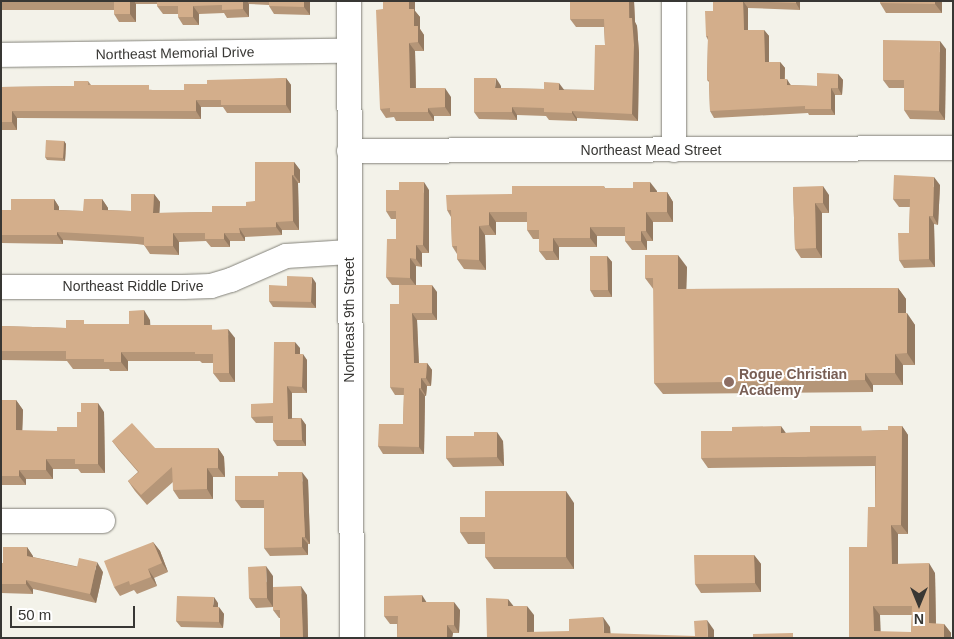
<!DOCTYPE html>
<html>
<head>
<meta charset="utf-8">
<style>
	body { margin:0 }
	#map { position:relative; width:954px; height:639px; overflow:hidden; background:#f3f2e9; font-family:Arial,sans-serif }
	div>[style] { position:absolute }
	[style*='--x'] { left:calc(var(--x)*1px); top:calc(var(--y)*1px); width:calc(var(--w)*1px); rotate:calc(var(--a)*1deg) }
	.roads { filter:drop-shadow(0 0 1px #83827a) drop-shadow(0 0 1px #83827a) }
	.minor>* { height:24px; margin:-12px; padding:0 12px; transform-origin:12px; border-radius:12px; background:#fff }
	.wall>* { inset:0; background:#b59678 }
	.shaded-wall>* { inset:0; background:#947a61 }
	.building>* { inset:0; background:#d3ae8b }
	.dots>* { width:14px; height:14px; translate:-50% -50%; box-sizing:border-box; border:2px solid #fff; border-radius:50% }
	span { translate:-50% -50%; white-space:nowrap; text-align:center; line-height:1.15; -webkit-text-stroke:4px #fff; paint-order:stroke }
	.street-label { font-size:14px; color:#383734 }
	.education-label { font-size:14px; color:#785e54; font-weight:700 }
	.left { translate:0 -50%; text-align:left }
	.frame { position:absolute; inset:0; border:2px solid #383734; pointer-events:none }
	.north { position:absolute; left:894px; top:579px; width:50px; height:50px; -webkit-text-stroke:4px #fff; paint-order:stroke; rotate:180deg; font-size:14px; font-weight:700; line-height:20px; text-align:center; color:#383734 }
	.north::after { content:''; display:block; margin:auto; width:18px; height:22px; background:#383734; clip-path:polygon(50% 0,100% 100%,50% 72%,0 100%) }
	.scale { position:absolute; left:10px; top:606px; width:125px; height:22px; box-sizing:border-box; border:2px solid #383734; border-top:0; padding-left:6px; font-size:15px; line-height:18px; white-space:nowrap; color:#383734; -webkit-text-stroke:4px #fff; paint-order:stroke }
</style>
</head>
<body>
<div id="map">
	<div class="roads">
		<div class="minor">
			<i style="--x:349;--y:1;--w:637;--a:89.73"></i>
			<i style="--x:674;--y:1;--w:149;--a:90"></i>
			<i style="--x:1;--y:55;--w:348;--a:-0.7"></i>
			<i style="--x:349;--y:151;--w:604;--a:-0.28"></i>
			<i style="--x:1;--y:287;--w:182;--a:0"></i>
			<i style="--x:183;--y:287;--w:28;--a:-2"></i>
			<i style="--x:211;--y:286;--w:21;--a:-17"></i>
			<i style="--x:231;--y:280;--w:60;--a:-23.6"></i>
			<i style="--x:286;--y:256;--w:63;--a:-3.6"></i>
			<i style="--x:1;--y:521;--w:102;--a:0"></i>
		</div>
	</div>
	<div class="wall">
		<i style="clip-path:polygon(1px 1px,310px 1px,310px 15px,274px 14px,269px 6px,269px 5px,249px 4px,249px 17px,227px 18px,224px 13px,199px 14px,199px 25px,183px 25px,178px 17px,178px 14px,163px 14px,157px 6px,157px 4px,136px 4px,136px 22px,119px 22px,114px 14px,114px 10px,1px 10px)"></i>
		<i style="clip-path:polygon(415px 1px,415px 11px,420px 17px,420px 29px,424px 35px,424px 51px,415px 51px,416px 88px,451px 97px,451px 116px,434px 116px,434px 121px,396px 121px,394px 117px,386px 118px,380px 109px,383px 9px)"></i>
		<i style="clip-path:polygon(570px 1px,634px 1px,635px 22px,637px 26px,639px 53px,638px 121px,577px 118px,577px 121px,549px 120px,546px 116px,517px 115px,517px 120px,479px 119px,474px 112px,501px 86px,501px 88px,594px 90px,605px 45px,604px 27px,576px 27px,570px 19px)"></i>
		<i style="clip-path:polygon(713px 1px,800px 1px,800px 10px,748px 8px,748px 30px,764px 30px,769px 36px,769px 62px,780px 62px,785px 68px,785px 79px,791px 85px,817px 86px,838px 74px,843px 80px,842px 95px,835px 95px,835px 115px,809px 115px,808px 113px,714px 118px,710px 111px,709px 82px,707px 80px,708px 40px,706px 36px,713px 11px)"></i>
		<i style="clip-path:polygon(942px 1px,942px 13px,886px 13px,880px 3px)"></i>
		<i style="clip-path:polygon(946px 49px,945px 120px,910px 119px,904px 110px,904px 88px,889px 88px,883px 80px)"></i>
		<i style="clip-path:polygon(286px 78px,291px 85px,291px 113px,227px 113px,223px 107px,201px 107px,201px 119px,17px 118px,17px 130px,1px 130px,1px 87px,74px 86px,88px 81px,91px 85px,153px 90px,184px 90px,207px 84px)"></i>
		<i style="clip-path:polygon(64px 141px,66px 144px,65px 161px,47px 160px,45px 157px)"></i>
		<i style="clip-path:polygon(294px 162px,300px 170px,300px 183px,298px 183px,299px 230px,282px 230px,282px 235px,245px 237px,245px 241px,230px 241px,230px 247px,211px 247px,206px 241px,179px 242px,179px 255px,150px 254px,144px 245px,137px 244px,63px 240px,63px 244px,1px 243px,1px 210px,11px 210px,54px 199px,59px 207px,59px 210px,83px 211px,102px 199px,108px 208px,108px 210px,131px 211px,154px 194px,160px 202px,159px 213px,212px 212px,246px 206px,255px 201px)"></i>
		<i style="clip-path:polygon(940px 185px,938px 225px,934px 224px,935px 267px,904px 268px,899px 260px,909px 233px,910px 207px,899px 207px,893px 199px)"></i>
		<i style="clip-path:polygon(604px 186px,605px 188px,657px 191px,657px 192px,667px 192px,673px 202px,673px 222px,653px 222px,653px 241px,647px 241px,647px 250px,632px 250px,625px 241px,625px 236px,597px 236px,597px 247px,559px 247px,559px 260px,546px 260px,539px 251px,539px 239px,533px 239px,527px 230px,527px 222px,496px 222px,496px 235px,485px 235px,486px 270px,464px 269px,457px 259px,457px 254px,452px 246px,451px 217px,447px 210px)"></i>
		<i style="clip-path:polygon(793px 187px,829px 195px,829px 213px,822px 213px,822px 258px,801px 258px,795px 249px)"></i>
		<i style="clip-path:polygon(429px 190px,429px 253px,422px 253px,422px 267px,416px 266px,416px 285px,437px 292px,437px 320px,417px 320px,419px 363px,427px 363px,432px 370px,431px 386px,427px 386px,426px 396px,425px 396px,424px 454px,383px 454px,378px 446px,403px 424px,404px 395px,395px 395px,390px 387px,399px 304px,399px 285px,392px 285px,386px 277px,396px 239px,396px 219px,391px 219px,386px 211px)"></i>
		<i style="clip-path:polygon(607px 256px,612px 262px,612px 297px,594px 297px,590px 290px)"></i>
		<i style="clip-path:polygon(687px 267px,686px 289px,898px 288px,906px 299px,906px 313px,915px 325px,915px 365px,903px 365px,903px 385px,873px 385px,873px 392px,663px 394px,654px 383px,654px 290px,645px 278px)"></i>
		<i style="clip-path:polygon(316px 283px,316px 308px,273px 307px,269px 301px,287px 286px)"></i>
		<i style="clip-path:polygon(150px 320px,150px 325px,216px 330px,235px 338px,235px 382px,220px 382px,213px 373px,213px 363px,202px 363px,200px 361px,128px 361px,128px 371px,110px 371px,109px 369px,73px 369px,67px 361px,1px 360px,1px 326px,66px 328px,87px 324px,129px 324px)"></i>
		<i style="clip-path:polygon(300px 348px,300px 354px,307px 360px,307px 393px,292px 393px,292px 418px,301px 418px,306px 425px,306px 446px,277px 446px,273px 440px,273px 423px,256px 423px,251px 417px,273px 403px)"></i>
		<i style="clip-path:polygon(1px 400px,16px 400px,23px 410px,22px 431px,57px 431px,77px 427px,104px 412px,105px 473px,81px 473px,78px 469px,53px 469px,53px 479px,26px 479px,26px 485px,1px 485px)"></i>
		<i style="clip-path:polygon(evenodd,902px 426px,908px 435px,908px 534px,898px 534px,898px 564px,935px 573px,936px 624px,944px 624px,951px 633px,849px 637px,875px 507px,875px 466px,708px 468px,701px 458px,786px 433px,888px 430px,902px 426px,880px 615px,912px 615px,911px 632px,880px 632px,880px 615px)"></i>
		<i style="clip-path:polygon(474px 436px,503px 441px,504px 466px,453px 467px,446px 458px)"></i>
		<i style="clip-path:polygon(112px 441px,155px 448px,218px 448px,224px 457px,225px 477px,213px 477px,213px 499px,179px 499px,173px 490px,173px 482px,147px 505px,135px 491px,128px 481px,138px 472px,119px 450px)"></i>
		<i style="clip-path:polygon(308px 480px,310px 544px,308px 544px,308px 555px,270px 556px,264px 548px,264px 508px,241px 508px,235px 500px)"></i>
		<i style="clip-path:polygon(574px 503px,574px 569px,494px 569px,485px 557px,485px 544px,468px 544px,460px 532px,485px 517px)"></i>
		<i style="clip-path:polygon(153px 542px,160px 551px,168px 572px,154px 578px,157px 586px,137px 594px,134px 590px,120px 596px,114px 587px)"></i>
		<i style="clip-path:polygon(27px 547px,33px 557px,103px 572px,96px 603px,33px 589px,33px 594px,1px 593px,1px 563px,3px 563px)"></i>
		<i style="clip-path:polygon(754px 555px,761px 564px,761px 592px,701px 593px,695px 584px)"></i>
		<i style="clip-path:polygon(273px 576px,273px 587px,307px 595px,308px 638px,280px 638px,280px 618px,279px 618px,273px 610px,273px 607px,256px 608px,249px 598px)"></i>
		<i style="clip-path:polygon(426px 602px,460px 610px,459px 633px,453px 633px,452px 638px,397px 638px,397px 624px,390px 624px,384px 616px)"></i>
		<i style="clip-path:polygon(218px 603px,218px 607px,224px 614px,223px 628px,181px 627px,176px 621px)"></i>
	</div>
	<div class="shaded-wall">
		<i style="clip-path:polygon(130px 1px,134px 1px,136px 4px,136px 22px,130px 14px)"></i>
		<i style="clip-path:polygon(243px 1px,247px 1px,249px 4px,249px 17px,243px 9px)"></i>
		<i style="clip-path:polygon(304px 1px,310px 1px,310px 15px,304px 7px)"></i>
		<i style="clip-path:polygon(409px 1px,415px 1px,415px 11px,420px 17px,420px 29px,424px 35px,424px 51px,418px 42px,409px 9px)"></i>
		<i style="clip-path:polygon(629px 1px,634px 1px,635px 22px,637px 26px,639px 53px,638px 121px,632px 114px)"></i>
		<i style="clip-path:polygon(743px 1px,748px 8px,748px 37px,744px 30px)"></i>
		<i style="clip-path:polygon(796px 1px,800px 1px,800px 10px,796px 3px)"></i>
		<i style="clip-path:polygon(935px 1px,942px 1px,942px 13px,935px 4px)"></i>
		<i style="clip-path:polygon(193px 6px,199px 14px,199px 25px,193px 17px)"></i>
		<i style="clip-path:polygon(764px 30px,769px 36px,769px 68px,765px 62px)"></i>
		<i style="clip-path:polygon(940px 41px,946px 49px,945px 120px,939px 111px)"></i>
		<i style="clip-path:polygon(409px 43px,415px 51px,416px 97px,410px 88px)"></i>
		<i style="clip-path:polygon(780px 62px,785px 68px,784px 86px,780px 79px)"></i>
		<i style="clip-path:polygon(838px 74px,843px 80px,842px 95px,838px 88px)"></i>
		<i style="clip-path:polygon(286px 78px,291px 85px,291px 113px,286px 105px)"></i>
		<i style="clip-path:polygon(496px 78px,501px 86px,501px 96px,495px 88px)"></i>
		<i style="clip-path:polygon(787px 79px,791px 86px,787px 85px)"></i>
		<i style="clip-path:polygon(559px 83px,565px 91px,559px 90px)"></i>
		<i style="clip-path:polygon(445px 88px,451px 97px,451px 116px,445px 107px)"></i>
		<i style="clip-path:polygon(831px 88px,835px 95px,835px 115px,831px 109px)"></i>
		<i style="clip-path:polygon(196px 100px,201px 107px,201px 119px,196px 111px)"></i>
		<i style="clip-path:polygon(512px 107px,517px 115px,517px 120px,512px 112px)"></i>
		<i style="clip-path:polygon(428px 108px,434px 116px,434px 121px,428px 112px)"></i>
		<i style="clip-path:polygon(12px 111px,17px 118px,17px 130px,12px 122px)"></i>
		<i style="clip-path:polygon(572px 111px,577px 118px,577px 121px,572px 113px)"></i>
		<i style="clip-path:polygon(64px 141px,66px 144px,65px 161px,63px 158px)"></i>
		<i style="clip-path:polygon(294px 162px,300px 170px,300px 183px,294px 175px)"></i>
		<i style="clip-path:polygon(292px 175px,298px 183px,299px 230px,293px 221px)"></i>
		<i style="clip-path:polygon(934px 177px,940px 185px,938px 225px,933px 216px)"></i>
		<i style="clip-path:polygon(424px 182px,429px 190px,429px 253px,423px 245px)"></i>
		<i style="clip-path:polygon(650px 182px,657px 191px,657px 202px,650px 192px)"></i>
		<i style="clip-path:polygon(823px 186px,829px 195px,829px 213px,823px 203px)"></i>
		<i style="clip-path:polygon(667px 192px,673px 202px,673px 222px,667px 212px)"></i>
		<i style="clip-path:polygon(154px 194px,160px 202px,159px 222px,153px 213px)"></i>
		<i style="clip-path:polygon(54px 199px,59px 207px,59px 218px,54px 210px)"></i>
		<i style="clip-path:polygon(102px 199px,108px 208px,108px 218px,102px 210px)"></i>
		<i style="clip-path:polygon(815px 203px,822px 213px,822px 258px,816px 248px)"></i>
		<i style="clip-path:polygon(489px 212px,496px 222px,496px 235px,489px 225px)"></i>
		<i style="clip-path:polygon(646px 212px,653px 222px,653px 241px,646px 231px)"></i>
		<i style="clip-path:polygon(929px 216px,934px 224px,935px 267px,929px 259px)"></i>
		<i style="clip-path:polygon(276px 222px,282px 230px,282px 235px,276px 227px)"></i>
		<i style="clip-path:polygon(479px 226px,485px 235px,486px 270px,479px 260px)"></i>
		<i style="clip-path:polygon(590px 227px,597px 236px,597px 247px,590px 238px)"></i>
		<i style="clip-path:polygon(239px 228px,245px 237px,245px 241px,240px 233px)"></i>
		<i style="clip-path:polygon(641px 231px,647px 241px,647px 250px,641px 241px)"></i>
		<i style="clip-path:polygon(57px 232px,63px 240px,63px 244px,57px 235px)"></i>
		<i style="clip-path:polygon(173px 233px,179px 242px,179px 255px,173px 246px)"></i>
		<i style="clip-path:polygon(224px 233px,230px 241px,230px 247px,224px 239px)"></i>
		<i style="clip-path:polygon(553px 238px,559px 247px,559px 260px,553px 251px)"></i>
		<i style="clip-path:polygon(416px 245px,422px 253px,422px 267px,416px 259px)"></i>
		<i style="clip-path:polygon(678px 255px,687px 267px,686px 301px,678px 289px)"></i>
		<i style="clip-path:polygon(607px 256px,612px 262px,612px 297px,608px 290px)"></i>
		<i style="clip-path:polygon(410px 258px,416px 266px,416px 286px,410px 278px)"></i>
		<i style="clip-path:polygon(312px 277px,316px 283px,316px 308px,311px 302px)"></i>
		<i style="clip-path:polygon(432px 285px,437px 292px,437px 320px,432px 313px)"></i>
		<i style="clip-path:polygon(898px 288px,906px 299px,906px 325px,898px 313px)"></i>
		<i style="clip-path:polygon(144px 310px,150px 320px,151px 335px,144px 325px)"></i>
		<i style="clip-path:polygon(412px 313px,417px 320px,419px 370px,414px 363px)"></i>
		<i style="clip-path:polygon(907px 313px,915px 325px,915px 365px,907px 353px)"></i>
		<i style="clip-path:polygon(228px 329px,235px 338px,235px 382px,229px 373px)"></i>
		<i style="clip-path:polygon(295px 342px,300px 348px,300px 360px,295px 354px)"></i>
		<i style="clip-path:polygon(121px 352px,128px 361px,128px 371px,121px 362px)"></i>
		<i style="clip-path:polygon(303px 354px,307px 360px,307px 393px,302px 387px)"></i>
		<i style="clip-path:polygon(895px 354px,903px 365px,903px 385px,895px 373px)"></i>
		<i style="clip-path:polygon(427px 363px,432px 370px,431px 386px,426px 378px)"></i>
		<i style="clip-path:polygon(865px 373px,873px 385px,873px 392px,865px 380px)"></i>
		<i style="clip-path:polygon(421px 378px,427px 386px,426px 396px,421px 388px)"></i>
		<i style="clip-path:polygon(287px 386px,292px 393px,292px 425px,288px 419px)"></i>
		<i style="clip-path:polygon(419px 388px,425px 396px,424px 454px,419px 447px)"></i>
		<i style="clip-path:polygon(16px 400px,23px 410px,22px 440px,16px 430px)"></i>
		<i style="clip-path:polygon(98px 403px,104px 412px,105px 473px,98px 464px)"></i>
		<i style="clip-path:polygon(301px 418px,306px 425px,306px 446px,302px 440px)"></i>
		<i style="clip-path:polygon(781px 426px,788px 436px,781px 433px)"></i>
		<i style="clip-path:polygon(902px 426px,908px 435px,908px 534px,901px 525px)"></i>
		<i style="clip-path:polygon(497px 432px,503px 441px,504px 466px,497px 457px)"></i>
		<i style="clip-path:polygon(218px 448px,224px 457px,225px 477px,218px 468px)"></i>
		<i style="clip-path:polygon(46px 459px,53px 469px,53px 479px,46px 470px)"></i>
		<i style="clip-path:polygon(207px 468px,213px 477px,213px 499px,207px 489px)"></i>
		<i style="clip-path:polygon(19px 470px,26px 479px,26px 485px,19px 476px)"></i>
		<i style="clip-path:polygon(302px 472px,308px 480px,310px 544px,305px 537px)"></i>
		<i style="clip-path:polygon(566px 491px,574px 503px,574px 569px,566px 557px)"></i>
		<i style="clip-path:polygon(891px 525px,898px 534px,898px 573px,892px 564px)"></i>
		<i style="clip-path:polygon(302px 537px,308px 544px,308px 555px,302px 547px)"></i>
		<i style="clip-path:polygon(153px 542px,160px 551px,168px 572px,162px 563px)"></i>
		<i style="clip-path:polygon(27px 547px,33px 556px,33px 565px,27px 556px)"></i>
		<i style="clip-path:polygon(754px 555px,761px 564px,761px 592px,755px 583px)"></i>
		<i style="clip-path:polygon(97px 562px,103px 572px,96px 603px,90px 594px)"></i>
		<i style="clip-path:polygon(929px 563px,935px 573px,936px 633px,929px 623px)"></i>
		<i style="clip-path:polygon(266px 566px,273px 576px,273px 607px,267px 598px)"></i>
		<i style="clip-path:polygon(148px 569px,154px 578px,157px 586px,151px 577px)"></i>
		<i style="clip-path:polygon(26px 580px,33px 589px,33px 594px,26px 584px)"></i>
		<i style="clip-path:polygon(301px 586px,307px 595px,308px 638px,303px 638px)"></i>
		<i style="clip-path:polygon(422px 595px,427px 603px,422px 602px)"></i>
		<i style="clip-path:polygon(214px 597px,218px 603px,218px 614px,213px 607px)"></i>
		<i style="clip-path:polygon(508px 599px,515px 608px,508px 606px)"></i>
		<i style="clip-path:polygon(454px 602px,460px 610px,459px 633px,454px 625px)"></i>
		<i style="clip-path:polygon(527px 606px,534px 615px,534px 638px,527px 632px)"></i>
		<i style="clip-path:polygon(873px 606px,880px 615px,881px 638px,874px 631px)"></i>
		<i style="clip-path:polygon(219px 607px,224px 614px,223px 628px,219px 622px)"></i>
		<i style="clip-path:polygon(603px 617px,610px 627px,611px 638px,604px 633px)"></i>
		<i style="clip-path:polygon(707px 620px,714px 630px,714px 638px,708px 638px)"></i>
		<i style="clip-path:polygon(944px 624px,951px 633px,951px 638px,944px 638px)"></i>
		<i style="clip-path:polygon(447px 625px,453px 633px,452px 638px,447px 638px)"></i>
	</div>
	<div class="building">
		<i style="clip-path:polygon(1px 1px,130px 1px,130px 14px,114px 14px,114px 2px,1px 2px)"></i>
		<i style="clip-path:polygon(157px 1px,243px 1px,243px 9px,222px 10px,222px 5px,193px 6px,193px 17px,178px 17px,178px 6px,157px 6px)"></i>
		<i style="clip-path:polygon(269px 1px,304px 1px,304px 7px,269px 6px)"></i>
		<i style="clip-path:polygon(383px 1px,409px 1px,409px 9px,414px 9px,414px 26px,418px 26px,418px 42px,409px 43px,410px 88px,445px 88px,445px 107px,428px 108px,428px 112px,390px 112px,390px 108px,380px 109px,376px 10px,383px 9px)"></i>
		<i style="clip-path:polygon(570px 1px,629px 1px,629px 18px,632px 18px,634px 45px,632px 114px,572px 111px,572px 113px,544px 112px,544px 108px,512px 107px,512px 112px,474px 112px,474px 78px,496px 78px,495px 88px,544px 89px,544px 82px,559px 83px,559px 90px,594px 90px,595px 45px,605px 45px,604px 19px,570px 19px)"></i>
		<i style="clip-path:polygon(713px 1px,796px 1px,796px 3px,743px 1px,744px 30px,764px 30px,765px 62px,780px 62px,780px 79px,787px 79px,787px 85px,817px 86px,817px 73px,838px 74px,838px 88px,831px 88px,831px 109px,805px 109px,805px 106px,710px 111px,709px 80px,707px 80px,708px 36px,706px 36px,705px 11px,713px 11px)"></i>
		<i style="clip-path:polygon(880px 1px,935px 1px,935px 4px,880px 3px)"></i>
		<i style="clip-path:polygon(883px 40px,940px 41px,939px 111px,904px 110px,904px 80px,883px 80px)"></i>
		<i style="clip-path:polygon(286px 78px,286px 105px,221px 105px,221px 100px,196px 100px,196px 111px,12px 111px,12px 122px,1px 122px,1px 87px,74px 86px,74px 81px,88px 81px,88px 85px,149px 85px,149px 90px,184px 90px,184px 84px,207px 84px,207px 80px)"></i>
		<i style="clip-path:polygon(46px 140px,64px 141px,63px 158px,45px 157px)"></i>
		<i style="clip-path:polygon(255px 162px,294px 162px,294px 175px,292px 175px,293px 221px,276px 222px,276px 227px,239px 228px,240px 233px,224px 233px,224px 239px,205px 239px,205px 233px,173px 233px,173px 246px,144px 246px,144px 237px,131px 236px,57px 232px,57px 235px,1px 235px,1px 210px,11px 210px,11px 199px,54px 199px,54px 210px,83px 211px,84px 199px,102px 199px,102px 210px,131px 211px,131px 194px,154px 194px,153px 213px,212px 212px,212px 206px,246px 206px,246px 202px,255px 201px)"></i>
		<i style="clip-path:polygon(894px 175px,934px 177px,933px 216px,929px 216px,929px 259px,899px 260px,898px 233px,909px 233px,910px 199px,893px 199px)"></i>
		<i style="clip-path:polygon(399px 182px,424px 182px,423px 245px,416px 245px,416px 259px,410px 258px,410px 278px,386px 277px,387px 239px,396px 239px,396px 211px,386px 211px,386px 190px,399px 190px)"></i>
		<i style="clip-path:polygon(633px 182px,650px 182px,650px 192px,667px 192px,667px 212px,646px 212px,646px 231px,641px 231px,641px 241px,625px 241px,625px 227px,590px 227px,590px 238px,553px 238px,553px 251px,539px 251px,539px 230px,527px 230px,527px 212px,489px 212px,489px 225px,479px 226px,479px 260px,457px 259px,457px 246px,452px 246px,451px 210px,447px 210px,446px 195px,512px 194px,512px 186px,604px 186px,604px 188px,633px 188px)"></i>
		<i style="clip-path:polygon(823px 186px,823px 203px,815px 203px,816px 248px,795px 249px,793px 187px)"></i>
		<i style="clip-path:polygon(645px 255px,678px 255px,678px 289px,898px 288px,898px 313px,907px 313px,907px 353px,895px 354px,895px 373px,865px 373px,865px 380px,654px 383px,653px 278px,645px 278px)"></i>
		<i style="clip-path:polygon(590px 256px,607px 256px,608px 290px,590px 290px)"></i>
		<i style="clip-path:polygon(287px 276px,312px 277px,311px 302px,269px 301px,269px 285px,287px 286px)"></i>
		<i style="clip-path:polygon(399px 285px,432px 285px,432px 313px,412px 313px,414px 363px,427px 363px,426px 378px,421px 378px,421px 388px,419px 388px,419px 447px,378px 446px,379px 424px,403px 424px,404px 388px,390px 387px,390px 304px,399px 304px)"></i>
		<i style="clip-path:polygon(144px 310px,144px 325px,212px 325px,212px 330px,228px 329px,229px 373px,213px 373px,213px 354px,195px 354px,195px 352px,121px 352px,121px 362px,104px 362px,104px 359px,66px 359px,66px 351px,1px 351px,1px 326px,66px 328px,66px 320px,84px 320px,84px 324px,129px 324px,129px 311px)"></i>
		<i style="clip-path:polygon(274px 342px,295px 342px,295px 354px,303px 354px,302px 387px,287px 386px,288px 419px,301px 418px,302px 440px,273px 440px,273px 416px,251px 417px,251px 404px,273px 403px)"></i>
		<i style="clip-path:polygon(1px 400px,16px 400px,16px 430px,57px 431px,57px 427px,77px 427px,77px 412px,81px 412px,81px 403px,98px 403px,98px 464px,75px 464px,75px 459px,46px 459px,46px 470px,19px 470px,19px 476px,1px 476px)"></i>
		<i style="clip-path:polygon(132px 423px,155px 448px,218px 448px,218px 468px,207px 468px,207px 489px,173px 490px,172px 467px,141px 495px,128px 481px,139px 472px,112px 441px)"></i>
		<i style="clip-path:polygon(evenodd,781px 426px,781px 433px,810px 432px,810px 426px,861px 426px,862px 431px,888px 430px,888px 426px,902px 426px,901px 525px,891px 525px,892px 564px,929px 563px,929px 623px,944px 624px,944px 638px,822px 638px,849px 637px,849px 547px,867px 547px,868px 507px,875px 507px,876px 456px,701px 458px,701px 431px,732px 431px,732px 427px,781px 426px,873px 606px,912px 606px,911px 632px,874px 631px,873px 606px)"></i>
		<i style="clip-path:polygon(474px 432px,497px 432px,497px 457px,446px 458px,446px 436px,474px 436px)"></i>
		<i style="clip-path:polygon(278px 472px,302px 472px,305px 537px,302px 537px,302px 547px,264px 548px,264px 500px,235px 500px,235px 476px,278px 476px)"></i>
		<i style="clip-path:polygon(485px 491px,566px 491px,566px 557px,485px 557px,485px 532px,460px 532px,460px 517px,485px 517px)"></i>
		<i style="clip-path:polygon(153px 542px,162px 563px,148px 569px,151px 577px,130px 585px,129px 581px,114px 587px,104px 561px)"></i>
		<i style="clip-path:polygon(3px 547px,27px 547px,27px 556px,77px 567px,79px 558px,97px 562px,90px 594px,26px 580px,26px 584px,1px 584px,1px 563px,3px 563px)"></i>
		<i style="clip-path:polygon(694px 555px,754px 555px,755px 583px,695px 584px)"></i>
		<i style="clip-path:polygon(266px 566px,267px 598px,249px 598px,248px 567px)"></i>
		<i style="clip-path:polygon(301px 586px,303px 638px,280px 638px,280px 610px,273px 610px,273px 587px)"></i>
		<i style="clip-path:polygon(422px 595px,422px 602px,454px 602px,454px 625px,447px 625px,447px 638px,397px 638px,398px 616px,384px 616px,384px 596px)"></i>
		<i style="clip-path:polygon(177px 596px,214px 597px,213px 607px,219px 607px,219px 622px,176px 621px)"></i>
		<i style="clip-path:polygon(486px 598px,508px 599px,508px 606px,527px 606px,527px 632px,569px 631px,569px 619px,603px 617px,604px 633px,695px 636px,694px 621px,707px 620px,708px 638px,487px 638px)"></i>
		<i style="clip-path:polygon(793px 633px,793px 638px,753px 638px,753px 634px)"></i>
	</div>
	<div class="dots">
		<i style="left:729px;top:382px;background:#8d6e63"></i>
	</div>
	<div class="street-label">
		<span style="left:175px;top:53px;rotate:-1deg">Northeast Memorial Drive</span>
		<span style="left:651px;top:150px">Northeast Mead Street</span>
		<span style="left:133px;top:286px">Northeast Riddle Drive</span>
		<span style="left:349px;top:320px;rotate:-90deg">Northeast 9th Street</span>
	</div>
	<div class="education-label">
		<span class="left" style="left:739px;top:382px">Rogue Christian<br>Academy</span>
	</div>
	<div class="frame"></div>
	<div class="north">N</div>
	<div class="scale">50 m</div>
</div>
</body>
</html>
